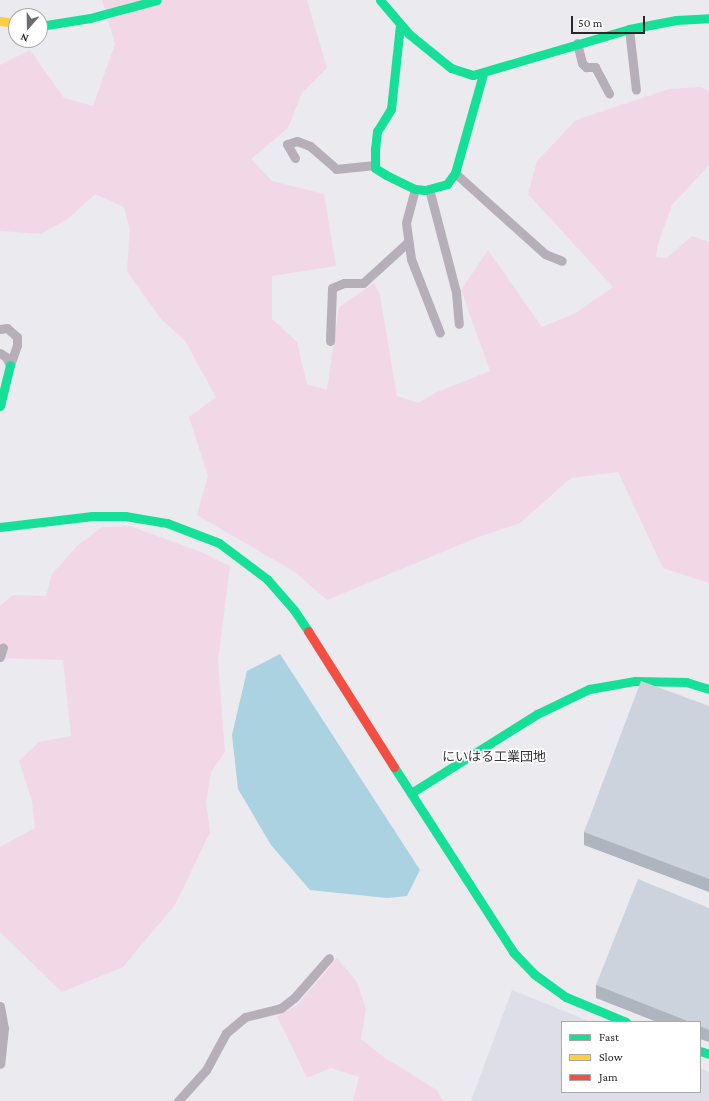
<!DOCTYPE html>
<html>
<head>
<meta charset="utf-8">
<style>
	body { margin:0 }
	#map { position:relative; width:709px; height:1101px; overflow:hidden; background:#eaeaef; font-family:"Crimson Pro","Noto Sans JP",serif }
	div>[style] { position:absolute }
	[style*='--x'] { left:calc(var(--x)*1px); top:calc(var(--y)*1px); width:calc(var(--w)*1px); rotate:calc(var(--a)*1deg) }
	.built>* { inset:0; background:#dedee9 }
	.green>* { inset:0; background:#f2d8e6 }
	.water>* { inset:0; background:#aad2e0 }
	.street>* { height:9px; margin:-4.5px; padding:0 4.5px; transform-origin:4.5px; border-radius:4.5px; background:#b6aeb9 }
	.fast>* { height:9px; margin:-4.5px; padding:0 4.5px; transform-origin:4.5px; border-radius:4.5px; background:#16e098 }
	.slow>* { height:9px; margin:-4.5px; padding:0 4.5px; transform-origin:4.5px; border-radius:4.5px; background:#ffcf43 }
	.jam>* { height:9px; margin:-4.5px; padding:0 4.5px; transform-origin:4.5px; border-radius:4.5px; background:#f24e42 }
	.wall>* { inset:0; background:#afb5be }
	.building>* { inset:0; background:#ccd3dd }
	span { translate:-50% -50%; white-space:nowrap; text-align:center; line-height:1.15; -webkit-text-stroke:3.5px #fff; paint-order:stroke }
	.neighbourhood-label { font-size:13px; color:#34353a }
	.legend { position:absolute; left:561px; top:1021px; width:140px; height:72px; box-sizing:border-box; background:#fff; border:1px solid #a9a9aa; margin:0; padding:5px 7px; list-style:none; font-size:12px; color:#28282b }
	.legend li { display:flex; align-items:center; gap:8px; height:20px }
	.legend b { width:20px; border:1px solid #a9a9aa }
	.north { position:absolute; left:8px; top:8px; width:40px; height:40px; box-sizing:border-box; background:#fff; border:1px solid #a9a9aa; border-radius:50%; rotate:200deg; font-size:11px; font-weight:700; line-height:16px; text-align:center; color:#28282b }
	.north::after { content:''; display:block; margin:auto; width:14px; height:18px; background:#6c6c70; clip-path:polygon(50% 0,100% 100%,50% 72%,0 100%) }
	.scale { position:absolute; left:571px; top:16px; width:74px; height:18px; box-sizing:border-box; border:2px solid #28282b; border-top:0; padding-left:5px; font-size:12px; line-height:14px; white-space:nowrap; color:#28282b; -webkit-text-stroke:3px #fff; paint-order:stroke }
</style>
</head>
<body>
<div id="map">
	<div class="built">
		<i style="clip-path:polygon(512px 990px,591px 1022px,562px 1022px,562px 1092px,700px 1092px,700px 1068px,709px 1072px,709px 1101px,471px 1101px)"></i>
	</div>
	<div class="green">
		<i style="clip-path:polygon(102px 0,307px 0,327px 68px,302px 93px,288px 128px,251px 159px,272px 181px,324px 194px,336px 266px,272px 276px,272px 319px,297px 342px,307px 384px,327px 390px,339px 307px,374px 283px,380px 295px,397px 396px,418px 403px,435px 393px,490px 371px,461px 290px,488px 250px,542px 327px,576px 313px,613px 287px,528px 194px,537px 161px,576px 120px,669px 89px,700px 87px,709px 91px,709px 165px,672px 205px,658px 244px,656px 257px,667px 258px,692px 236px,709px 242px,709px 583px,663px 568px,618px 472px,571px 478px,520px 523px,481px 536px,327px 600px,295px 572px,197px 515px,208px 476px,189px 417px,216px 397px,185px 341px,161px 319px,127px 271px,130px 230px,124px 207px,95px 194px,69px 218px,41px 234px,0 231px,0 65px,30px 50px,64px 98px,93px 106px,115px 44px)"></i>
		<i style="clip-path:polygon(130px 526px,201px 552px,230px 566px,218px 661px,225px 752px,211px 772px,206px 802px,210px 832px,175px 905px,123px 967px,62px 992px,0 932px,0 847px,35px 828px,32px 801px,19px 761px,39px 742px,71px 736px,63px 660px,0 658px,0 606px,13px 595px,46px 596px,52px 574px,77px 546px,102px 527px)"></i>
		<i style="clip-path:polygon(337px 958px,357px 982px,366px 1009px,361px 1039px,385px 1058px,437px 1090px,443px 1101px,353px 1101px,359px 1077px,331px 1068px,307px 1078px,277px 1016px,297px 1005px)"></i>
	</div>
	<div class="water">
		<i style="clip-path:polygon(280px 654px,420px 870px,407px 896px,387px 898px,310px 890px,271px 845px,238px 789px,232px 735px,247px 671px)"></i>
	</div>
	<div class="street">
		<i style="--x:629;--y:29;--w:61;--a:83.5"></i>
		<i style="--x:577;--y:43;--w:21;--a:76"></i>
		<i style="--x:582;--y:63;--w:6;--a:45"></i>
		<i style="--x:586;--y:67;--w:9;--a:0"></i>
		<i style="--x:595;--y:67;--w:30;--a:62"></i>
		<i style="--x:295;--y:158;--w:16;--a:-120"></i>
		<i style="--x:287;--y:144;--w:10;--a:-17"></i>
		<i style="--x:297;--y:141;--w:14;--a:21"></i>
		<i style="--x:310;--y:146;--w:35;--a:41"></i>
		<i style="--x:336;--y:169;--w:39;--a:-6"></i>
		<i style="--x:455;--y:173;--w:121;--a:42"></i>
		<i style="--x:545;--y:254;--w:18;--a:22"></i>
		<i style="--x:415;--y:189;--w:35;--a:105"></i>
		<i style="--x:406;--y:223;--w:36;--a:82"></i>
		<i style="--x:411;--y:259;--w:79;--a:68.6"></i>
		<i style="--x:429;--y:189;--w:106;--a:75.3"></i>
		<i style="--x:456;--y:292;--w:32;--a:85"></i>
		<i style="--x:0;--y:329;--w:7;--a:-8"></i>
		<i style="--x:7;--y:328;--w:13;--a:42"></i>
		<i style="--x:17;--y:337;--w:8;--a:90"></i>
		<i style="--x:17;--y:345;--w:21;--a:109"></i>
		<i style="--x:330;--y:341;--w:53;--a:-87.8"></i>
		<i style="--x:332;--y:288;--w:13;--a:-23"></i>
		<i style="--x:344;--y:283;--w:19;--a:0"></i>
		<i style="--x:363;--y:283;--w:61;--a:-42.3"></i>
		<i style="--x:0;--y:353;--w:7;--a:34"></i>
		<i style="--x:6;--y:357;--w:9;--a:63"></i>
		<i style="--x:0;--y:657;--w:10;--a:-73"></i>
		<i style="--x:0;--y:1006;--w:22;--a:80"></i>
		<i style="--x:4;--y:1028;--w:36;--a:96"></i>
		<i style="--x:178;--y:1101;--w:42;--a:-47.9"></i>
		<i style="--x:206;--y:1070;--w:42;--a:-61.6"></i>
		<i style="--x:226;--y:1033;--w:25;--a:-40"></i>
		<i style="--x:245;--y:1017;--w:37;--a:-14"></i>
		<i style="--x:281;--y:1008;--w:16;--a:-38"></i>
		<i style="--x:294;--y:998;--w:53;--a:-48.8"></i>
	</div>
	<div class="fast">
		<i style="--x:380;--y:0;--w:45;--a:49.5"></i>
		<i style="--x:409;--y:34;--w:54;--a:39"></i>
		<i style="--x:451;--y:68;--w:23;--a:18"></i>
		<i style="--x:473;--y:75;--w:163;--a:-16.4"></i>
		<i style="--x:629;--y:29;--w:48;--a:-10.8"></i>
		<i style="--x:676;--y:20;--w:33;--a:-3"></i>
		<i style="--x:400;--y:25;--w:84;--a:96.1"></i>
		<i style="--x:391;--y:109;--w:26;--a:122"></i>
		<i style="--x:377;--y:131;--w:18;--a:96"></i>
		<i style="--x:375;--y:149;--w:19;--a:90"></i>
		<i style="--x:375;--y:168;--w:13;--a:32"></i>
		<i style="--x:386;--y:175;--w:32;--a:26"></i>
		<i style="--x:415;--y:189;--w:10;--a:6"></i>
		<i style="--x:425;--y:190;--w:23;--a:-15"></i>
		<i style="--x:447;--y:184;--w:14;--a:-54"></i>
		<i style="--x:455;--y:173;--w:103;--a:-74.2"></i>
		<i style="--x:40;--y:26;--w:51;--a:-9.1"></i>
		<i style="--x:90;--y:18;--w:69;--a:-15"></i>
		<i style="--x:0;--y:406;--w:42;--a:-76.3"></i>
		<i style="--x:0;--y:527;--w:93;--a:-6.8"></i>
		<i style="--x:92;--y:516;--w:33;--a:0"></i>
		<i style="--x:125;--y:516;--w:43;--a:9.5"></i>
		<i style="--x:167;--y:523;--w:56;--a:21"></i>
		<i style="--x:219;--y:543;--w:60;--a:36.9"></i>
		<i style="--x:267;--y:579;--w:41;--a:48.9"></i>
		<i style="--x:294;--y:610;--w:25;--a:56"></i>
		<i style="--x:394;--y:767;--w:220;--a:57.2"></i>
		<i style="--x:513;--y:952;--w:30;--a:46"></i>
		<i style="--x:534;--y:974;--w:39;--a:36"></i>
		<i style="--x:566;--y:997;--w:65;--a:22.6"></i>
		<i style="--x:411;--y:793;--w:149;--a:-32.1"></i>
		<i style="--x:537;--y:714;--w:58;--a:-25.7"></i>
		<i style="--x:589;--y:689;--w:47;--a:-9.9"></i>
		<i style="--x:635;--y:681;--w:51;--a:1.1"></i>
		<i style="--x:686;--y:682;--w:24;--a:17"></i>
		<i style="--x:700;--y:1051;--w:9;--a:18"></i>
	</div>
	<div class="slow">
		<i style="--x:0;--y:21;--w:16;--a:7"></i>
	</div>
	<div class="jam">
		<i style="--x:308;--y:631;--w:161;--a:57.7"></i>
	</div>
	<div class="wall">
		<i style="clip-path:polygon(709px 706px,709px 892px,584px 845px,584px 832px)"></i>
		<i style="clip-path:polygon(709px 908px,709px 1042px,700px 1039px,700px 1022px,657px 1022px,596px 998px,596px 985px)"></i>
	</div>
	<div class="building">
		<i style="clip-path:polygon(641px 681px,709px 706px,709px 879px,584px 832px)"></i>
		<i style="clip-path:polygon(638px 879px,709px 908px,709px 1030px,700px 1026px,700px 1022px,690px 1022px,596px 985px)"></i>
	</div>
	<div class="neighbourhood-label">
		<span style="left:494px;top:757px">にいはる工業団地</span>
	</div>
	<ul class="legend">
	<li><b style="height:5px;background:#16e098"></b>Fast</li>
	<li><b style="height:5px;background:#ffcf43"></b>Slow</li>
	<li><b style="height:5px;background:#f24e42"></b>Jam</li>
	</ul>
	<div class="north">N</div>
	<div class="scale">50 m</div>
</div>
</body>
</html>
